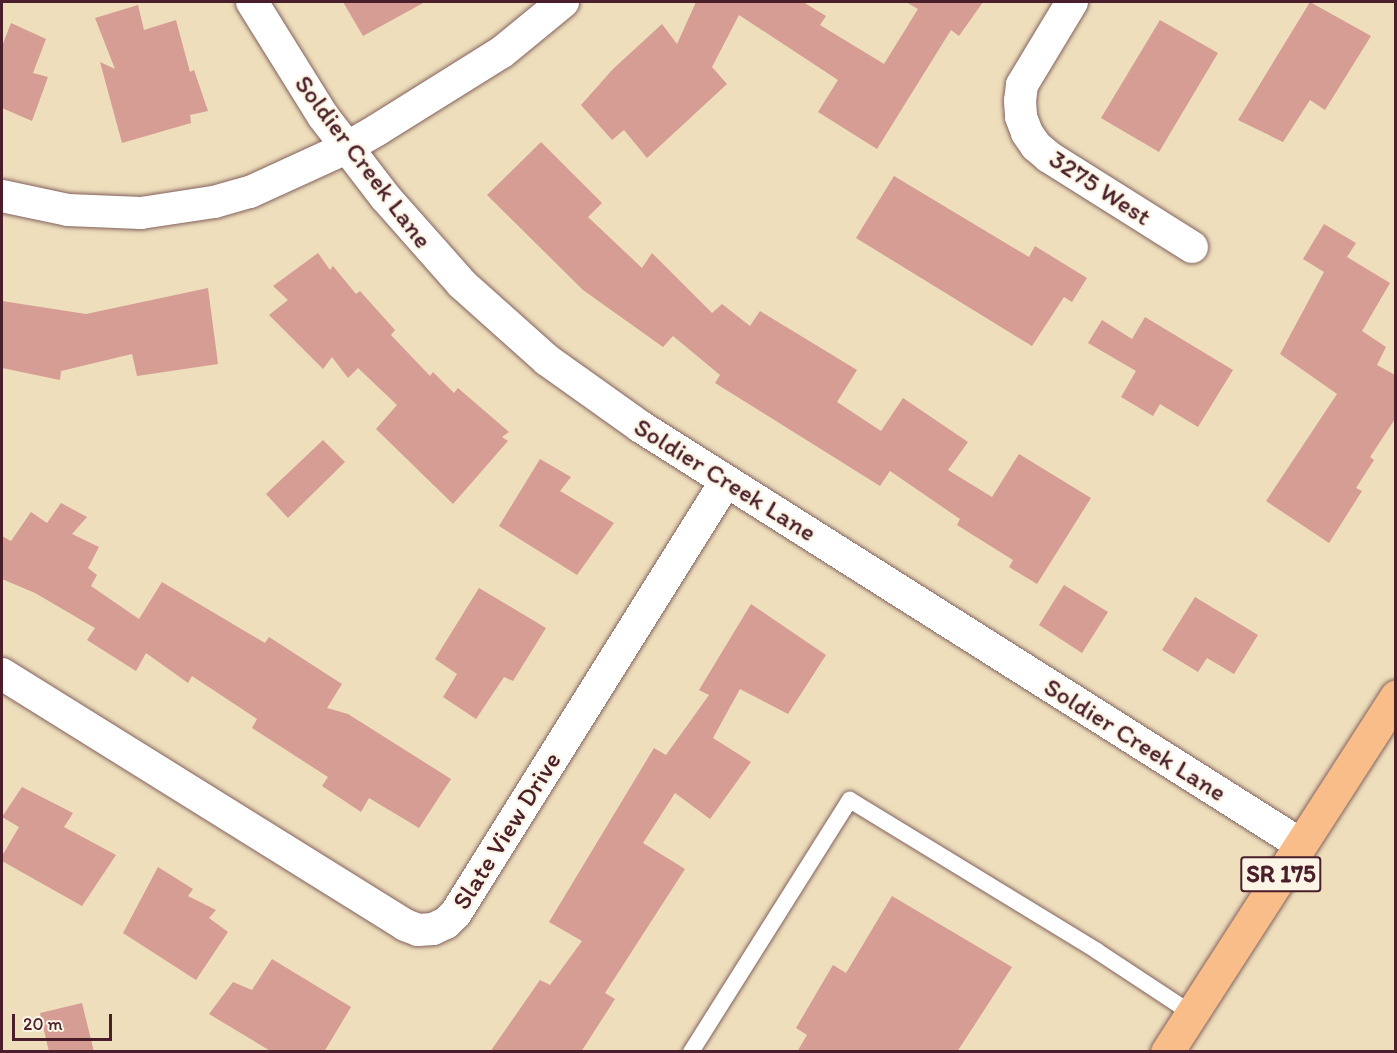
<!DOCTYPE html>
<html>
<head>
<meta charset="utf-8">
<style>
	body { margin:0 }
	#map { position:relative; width:1397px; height:1053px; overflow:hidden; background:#eedebc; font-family:Itim,sans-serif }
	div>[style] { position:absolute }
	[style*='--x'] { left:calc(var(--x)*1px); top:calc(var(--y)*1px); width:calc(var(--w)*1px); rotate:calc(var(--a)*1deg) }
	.building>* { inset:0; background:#d59d93 }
	.roads { filter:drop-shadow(0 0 2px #83625e) drop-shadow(0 0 2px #83625e) }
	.service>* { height:16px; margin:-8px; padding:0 8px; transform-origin:8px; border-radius:8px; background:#fff }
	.minor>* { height:32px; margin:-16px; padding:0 16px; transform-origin:16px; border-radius:16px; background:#fff }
	.primary>* { height:33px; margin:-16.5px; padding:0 16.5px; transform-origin:16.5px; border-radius:16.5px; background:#f8bd88 }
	span { translate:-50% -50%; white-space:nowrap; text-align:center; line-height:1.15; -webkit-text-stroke:4.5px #fcf5e5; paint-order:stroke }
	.shield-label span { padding:2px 4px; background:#fcf5e5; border:2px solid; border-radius:4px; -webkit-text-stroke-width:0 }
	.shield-label { font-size:24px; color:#4a1f2b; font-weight:700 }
	.street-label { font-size:26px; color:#4a1f2b }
	.frame { position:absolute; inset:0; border:3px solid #4a1f2b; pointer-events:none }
	.scale { position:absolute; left:12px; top:1014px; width:100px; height:27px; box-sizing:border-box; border:3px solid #4a1f2b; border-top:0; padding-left:8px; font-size:18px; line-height:21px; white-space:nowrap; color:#4a1f2b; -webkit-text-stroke:4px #fcf5e5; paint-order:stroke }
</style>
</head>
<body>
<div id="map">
	<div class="building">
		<i style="clip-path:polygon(343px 2px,425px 2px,363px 36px)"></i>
		<i style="clip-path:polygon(696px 2px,803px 2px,826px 16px,820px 25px,884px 64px,918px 9px,906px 2px,983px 2px,959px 36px,951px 30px,877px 149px,818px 112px,838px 80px,739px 15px,712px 67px,727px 84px,647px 158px,624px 130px,612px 140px,581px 105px,613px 69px,662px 24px,677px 44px)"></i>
		<i style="clip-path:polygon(1310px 2px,1371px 36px,1325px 110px,1310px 100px,1283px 142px,1238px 120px)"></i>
		<i style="clip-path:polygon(138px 5px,144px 30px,176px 20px,190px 72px,194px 70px,208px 111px,190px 115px,191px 123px,122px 143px,100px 62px,115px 69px,95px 18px)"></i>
		<i style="clip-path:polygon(1160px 20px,1218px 53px,1159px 152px,1101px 118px)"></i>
		<i style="clip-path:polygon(11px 23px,46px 39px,33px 73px,48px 77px,32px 121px,2px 108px,2px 46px)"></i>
		<i style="clip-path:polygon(541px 142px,602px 203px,588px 217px,642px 268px,652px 253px,712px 313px,722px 304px,750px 326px,760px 311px,857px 370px,837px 402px,881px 431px,903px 398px,968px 442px,948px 470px,992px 497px,1019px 454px,1091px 498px,1037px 584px,1009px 567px,1013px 560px,957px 525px,960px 519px,890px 471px,880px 486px,715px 383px,720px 375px,673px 336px,663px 347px,583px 290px,487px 195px)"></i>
		<i style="clip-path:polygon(894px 176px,1029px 257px,1035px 246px,1087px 278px,1072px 302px,1064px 297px,1032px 346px,856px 238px)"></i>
		<i style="clip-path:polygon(1324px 224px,1356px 243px,1347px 257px,1390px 283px,1362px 331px,1386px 347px,1377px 365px,1395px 375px,1395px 419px,1370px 457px,1374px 460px,1356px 488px,1362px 491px,1329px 543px,1266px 501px,1337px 394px,1280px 354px,1324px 272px,1303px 259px)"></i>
		<i style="clip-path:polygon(318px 253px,330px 270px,333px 266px,356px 294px,360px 291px,395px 330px,391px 335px,430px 376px,433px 372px,454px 393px,458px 388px,509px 432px,502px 437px,508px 441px,453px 504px,376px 429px,397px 405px,358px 368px,348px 378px,332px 357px,323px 369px,269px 315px,288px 300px,273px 286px)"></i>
		<i style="clip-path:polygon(208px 288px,218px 364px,137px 376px,132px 354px,61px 371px,60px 380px,2px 368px,2px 301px,86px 314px)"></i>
		<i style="clip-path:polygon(1145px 317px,1233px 370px,1198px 427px,1160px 404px,1153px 416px,1121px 397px,1136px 371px,1088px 343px,1102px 320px,1132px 339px)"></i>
		<i style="clip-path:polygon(323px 440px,345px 462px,288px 518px,266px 494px)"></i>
		<i style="clip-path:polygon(540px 459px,571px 477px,560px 491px,614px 523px,577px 575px,499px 526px)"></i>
		<i style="clip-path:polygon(61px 503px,87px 517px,72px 534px,99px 547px,88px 568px,97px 575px,91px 586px,139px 619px,162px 582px,265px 643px,269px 637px,342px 684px,327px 708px,348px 714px,451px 779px,419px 828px,369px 798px,361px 812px,322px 786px,328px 777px,252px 728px,257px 719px,192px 676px,188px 683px,146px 653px,136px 671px,87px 640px,95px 628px,35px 593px,2px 579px,2px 536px,11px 541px,31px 512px,47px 523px)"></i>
		<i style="clip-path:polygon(1064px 585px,1108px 612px,1082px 653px,1039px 625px)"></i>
		<i style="clip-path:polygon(479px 588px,546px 628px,513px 681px,504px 677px,476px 719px,443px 697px,457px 674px,435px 659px)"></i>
		<i style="clip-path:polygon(1195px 597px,1258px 635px,1234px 674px,1207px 658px,1198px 672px,1162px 650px)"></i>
		<i style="clip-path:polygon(751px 604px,826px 655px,788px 714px,740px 689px,713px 738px,751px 762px,710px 819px,675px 793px,643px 843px,685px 869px,605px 993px,615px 999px,581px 1052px,490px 1052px,540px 980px,550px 985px,582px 941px,549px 922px,654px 748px,666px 755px,709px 695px,699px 690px)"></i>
		<i style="clip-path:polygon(22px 787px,73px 813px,64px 827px,116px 855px,82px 906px,2px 861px,2px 856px,19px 827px,2px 817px)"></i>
		<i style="clip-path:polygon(158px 867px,193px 889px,188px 896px,216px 910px,209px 918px,228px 932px,196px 980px,123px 933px)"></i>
		<i style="clip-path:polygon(892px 896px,1012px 967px,957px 1052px,797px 1052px,807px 1035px,796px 1028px,833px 965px,846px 973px)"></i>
		<i style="clip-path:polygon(272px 959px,351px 1007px,324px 1052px,272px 1052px,209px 1014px,233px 982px,252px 990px)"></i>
		<i style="clip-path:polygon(82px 1003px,94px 1052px,49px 1052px,40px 1013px)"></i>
	</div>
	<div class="roads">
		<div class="service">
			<i style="--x:691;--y:1052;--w:298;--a:-57.8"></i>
			<i style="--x:850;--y:800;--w:289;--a:31.4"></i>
			<i style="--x:1097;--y:951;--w:113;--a:33.4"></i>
		</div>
		<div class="minor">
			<i style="--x:252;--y:2;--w:134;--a:58.1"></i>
			<i style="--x:323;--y:116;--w:103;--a:52.5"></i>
			<i style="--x:386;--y:198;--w:115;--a:48.5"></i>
			<i style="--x:462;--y:284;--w:114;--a:41.8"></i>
			<i style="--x:547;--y:360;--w:115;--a:35.5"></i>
			<i style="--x:641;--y:427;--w:780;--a:32.32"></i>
			<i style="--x:1072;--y:2;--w:97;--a:121.1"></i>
			<i style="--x:1022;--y:85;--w:16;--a:97"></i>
			<i style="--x:1020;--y:101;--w:16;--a:86"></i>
			<i style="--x:1021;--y:117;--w:17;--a:69"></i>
			<i style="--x:1027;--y:133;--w:16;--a:55"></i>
			<i style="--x:1036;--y:146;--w:17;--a:40"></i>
			<i style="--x:1049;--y:157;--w:169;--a:32.2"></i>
			<i style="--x:2;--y:196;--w:67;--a:12"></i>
			<i style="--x:68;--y:210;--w:73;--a:2.4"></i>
			<i style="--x:141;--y:213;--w:74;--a:-8.6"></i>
			<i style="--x:214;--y:202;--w:37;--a:-16"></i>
			<i style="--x:250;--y:192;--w:106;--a:-24.6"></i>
			<i style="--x:346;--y:148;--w:36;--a:-30"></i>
			<i style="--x:377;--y:130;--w:147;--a:-32"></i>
			<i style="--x:502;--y:52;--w:79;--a:-39.3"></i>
			<i style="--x:2;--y:674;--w:475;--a:31.9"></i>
			<i style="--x:405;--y:925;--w:14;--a:21"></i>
			<i style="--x:418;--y:930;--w:15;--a:-4"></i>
			<i style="--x:433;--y:929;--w:14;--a:-25"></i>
			<i style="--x:446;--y:923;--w:14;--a:-45"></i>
			<i style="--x:456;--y:913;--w:509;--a:-57.99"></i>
		</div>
		<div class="primary">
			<i style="--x:1167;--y:1052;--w:423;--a:-57.2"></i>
		</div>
	</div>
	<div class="shield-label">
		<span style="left:1281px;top:874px">SR 175</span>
	</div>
	<div class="street-label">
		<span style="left:363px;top:162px;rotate:53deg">Soldier Creek Lane</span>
		<span style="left:1100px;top:188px;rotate:33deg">3275 West</span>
		<span style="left:725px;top:480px;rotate:32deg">Soldier Creek Lane</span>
		<span style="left:1135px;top:740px;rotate:32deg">Soldier Creek Lane</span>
		<span style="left:507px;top:831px;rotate:-58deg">Slate View Drive</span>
	</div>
	<div class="frame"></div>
	<div class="scale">20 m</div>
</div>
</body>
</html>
